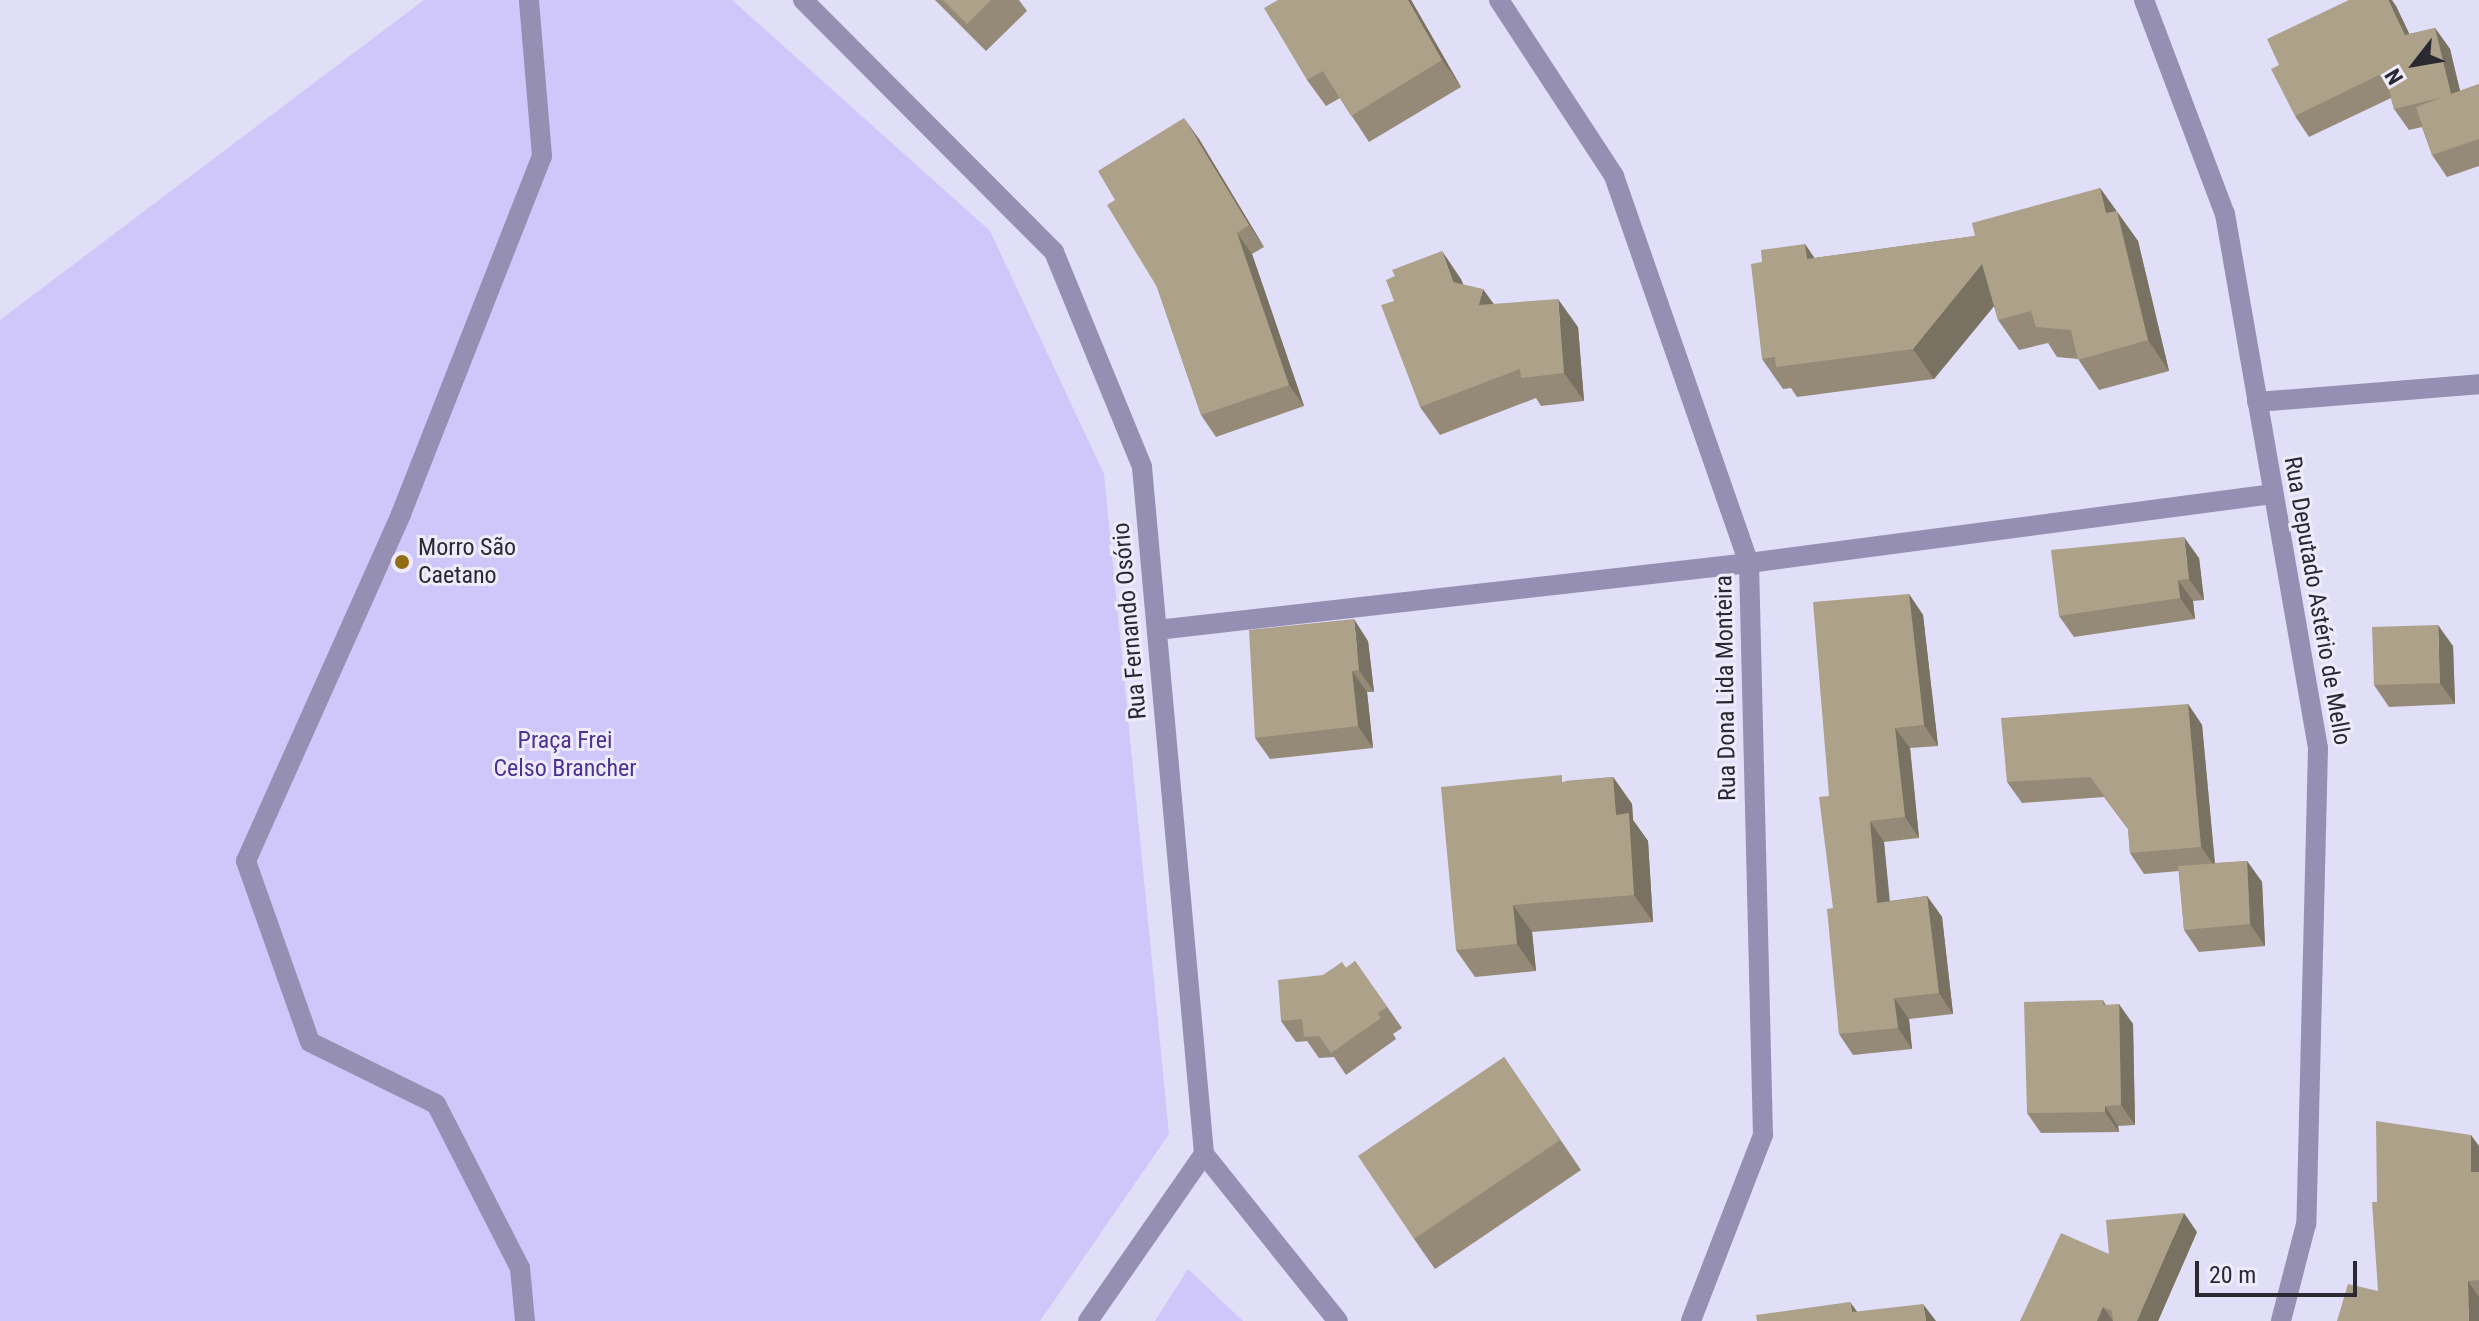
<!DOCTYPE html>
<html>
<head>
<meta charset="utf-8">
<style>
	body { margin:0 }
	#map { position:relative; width:2479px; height:1321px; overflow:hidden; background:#e1def7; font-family:"Roboto Condensed",sans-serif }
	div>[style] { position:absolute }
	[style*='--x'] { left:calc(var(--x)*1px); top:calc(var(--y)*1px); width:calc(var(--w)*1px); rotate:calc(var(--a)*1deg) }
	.green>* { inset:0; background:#cfc7fa }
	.minor>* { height:20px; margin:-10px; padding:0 10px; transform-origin:10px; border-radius:10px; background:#958fb3 }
	.wall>* { inset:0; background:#958a77 }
	.shaded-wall>* { inset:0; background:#797161 }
	.building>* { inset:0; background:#ada18a }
	.dots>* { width:22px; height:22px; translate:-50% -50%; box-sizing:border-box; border:4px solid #eeecfc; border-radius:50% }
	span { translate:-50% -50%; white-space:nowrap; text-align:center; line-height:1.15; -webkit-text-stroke:6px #eeecfc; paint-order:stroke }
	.poi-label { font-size:24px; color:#2a2932 }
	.left { translate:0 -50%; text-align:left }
	.street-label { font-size:24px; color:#2a2932 }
	.park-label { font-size:24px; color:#4e3191 }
	.north { position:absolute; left:2375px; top:24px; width:80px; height:80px; -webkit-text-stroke:6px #eeecfc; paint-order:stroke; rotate:239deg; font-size:22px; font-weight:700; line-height:32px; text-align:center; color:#2a2932 }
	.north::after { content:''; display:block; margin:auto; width:28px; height:36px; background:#2a2932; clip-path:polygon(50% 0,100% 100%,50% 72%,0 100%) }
	.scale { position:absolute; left:2195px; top:1261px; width:162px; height:36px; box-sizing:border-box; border:4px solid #2a2932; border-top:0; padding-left:10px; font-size:24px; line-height:28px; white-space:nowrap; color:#2a2932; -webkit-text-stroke:6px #eeecfc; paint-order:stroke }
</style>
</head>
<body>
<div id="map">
	<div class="green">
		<i style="clip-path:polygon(424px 0,732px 0,990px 231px,1104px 474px,1169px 1134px,1040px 1321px,0 1321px,0 320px)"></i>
		<i style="clip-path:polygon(1188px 1269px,1243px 1321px,1155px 1321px)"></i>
	</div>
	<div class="minor">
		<i style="--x:803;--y:0;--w:356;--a:45.1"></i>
		<i style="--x:1054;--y:252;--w:232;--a:67.7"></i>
		<i style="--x:1142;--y:467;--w:690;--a:84.84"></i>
		<i style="--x:1204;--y:1154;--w:203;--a:124.8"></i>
		<i style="--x:1499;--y:0;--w:210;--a:56.8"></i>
		<i style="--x:1614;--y:176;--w:410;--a:70.8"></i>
		<i style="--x:1749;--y:563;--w:572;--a:88.6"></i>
		<i style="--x:1763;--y:1135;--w:199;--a:111.2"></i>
		<i style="--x:2144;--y:0;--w:229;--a:69.3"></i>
		<i style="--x:2225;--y:214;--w:542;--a:80.12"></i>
		<i style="--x:2318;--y:748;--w:476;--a:91.4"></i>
		<i style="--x:2306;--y:1224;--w:100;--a:104.5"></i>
		<i style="--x:2257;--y:402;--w:223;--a:-4.6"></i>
		<i style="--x:1157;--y:630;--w:596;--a:-6.46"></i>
		<i style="--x:1749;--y:563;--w:529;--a:-7.5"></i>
		<i style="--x:1204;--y:1154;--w:214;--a:51.3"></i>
		<i style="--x:525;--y:1321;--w:53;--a:-95.4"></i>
		<i style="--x:520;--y:1268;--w:184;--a:-117.1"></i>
		<i style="--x:436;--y:1104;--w:140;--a:-153.8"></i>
		<i style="--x:310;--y:1042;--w:192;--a:-109.5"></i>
		<i style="--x:246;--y:861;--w:380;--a:-65.9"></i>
		<i style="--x:401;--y:514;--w:385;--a:-68.5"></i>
		<i style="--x:542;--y:156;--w:157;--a:-94.8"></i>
	</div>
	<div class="wall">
		<i style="clip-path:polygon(935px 0,1019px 0,1027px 11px,986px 51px)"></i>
		<i style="clip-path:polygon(1278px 0,1411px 0,1461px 87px,1369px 142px,1340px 98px,1326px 106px,1307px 80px)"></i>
		<i style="clip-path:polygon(2396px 6px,2409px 34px,2435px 28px,2450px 49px,2460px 91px,2479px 84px,2479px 166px,2447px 177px,2432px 155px,2422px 127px,2409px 130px,2394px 109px,2391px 98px,2309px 137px,2295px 116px)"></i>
		<i style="clip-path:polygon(1199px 139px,1264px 247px,1252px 254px,1304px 406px,1216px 437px,1201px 415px,1157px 287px,1115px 200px)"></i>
		<i style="clip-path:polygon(2100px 188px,2138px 241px,2169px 371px,2099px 390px,2078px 359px,2057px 357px,2048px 343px,2019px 350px,1998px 320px,1994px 306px,1934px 379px,1797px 397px,1791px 388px,1783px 389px,1762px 359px,1762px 262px,1805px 244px,1814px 258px,1975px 236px)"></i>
		<i style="clip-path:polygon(1461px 279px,1463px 284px,1494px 304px,1578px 327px,1584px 401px,1541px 406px,1536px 398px,1440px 435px,1420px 407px)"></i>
		<i style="clip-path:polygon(2199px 558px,2204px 600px,2193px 601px,2195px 619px,2074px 637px,2059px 616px)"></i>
		<i style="clip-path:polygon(1909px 594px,1923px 615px,1938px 746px,1910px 748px,1919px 838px,1884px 842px,1889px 901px,1927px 896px,1942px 917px,1953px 1014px,1909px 1019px,1912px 1049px,1853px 1055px,1839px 1034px,1833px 908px)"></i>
		<i style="clip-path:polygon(1368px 641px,1374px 692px,1367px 692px,1373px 748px,1270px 759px,1255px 738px)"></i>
		<i style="clip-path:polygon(2453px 646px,2455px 704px,2389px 707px,2374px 685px)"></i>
		<i style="clip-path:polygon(2188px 704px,2202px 725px,2215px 863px,2247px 861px,2262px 882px,2265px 946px,2199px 952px,2184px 930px,2179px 871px,2144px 874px,2130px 853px,2128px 829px,2104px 797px,2022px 803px,2007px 782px)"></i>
		<i style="clip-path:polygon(1613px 777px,1632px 804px,1633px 820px,1648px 841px,1653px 922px,1532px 932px,1536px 971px,1475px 977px,1456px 950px,1566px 781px)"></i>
		<i style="clip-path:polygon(1355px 961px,1402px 1028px,1393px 1034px,1396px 1039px,1346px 1075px,1334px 1057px,1319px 1058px,1307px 1041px,1296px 1042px,1281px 1021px,1323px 975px,1346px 968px)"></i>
		<i style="clip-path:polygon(2103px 1000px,2106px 1005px,2133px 1024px,2135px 1125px,2118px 1126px,2119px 1132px,2041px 1133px,2027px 1113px)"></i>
		<i style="clip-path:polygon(1504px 1057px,1581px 1170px,1435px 1269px,1414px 1239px)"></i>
		<i style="clip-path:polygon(2479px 1146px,2479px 1321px,2377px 1202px)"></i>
		<i style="clip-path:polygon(2197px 1232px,2158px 1321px,2020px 1321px,2109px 1254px)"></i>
	</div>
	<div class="shaded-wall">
		<i style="clip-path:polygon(1408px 0,1411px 0,1461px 87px,1442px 60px)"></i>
		<i style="clip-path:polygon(2388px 0,2392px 0,2396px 6px,2420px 56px,2405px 35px)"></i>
		<i style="clip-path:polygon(2435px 28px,2450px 49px,2466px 116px,2451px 94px)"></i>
		<i style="clip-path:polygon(1184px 118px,1199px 139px,1264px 247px,1249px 225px)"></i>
		<i style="clip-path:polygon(2100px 188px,2138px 241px,2169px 371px,2148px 340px,2106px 213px)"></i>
		<i style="clip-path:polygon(1237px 233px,1252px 254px,1304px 406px,1289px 385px)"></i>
		<i style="clip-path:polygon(1805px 244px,1826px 275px,1807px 259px)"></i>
		<i style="clip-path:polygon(1442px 251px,1461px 279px,1472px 310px,1453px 282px)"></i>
		<i style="clip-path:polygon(1982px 264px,2004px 294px,1934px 379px,1913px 349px)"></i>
		<i style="clip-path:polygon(1483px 289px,1503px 317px,1479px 305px)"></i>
		<i style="clip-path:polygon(1558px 299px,1578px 327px,1584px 401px,1564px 373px)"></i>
		<i style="clip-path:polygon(2184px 537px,2199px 558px,2204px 600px,2189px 579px)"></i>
		<i style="clip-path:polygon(2178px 580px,2193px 601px,2195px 619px,2180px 598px)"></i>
		<i style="clip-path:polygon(1909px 594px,1923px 615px,1938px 746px,1924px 725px)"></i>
		<i style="clip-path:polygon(1354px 619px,1368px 641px,1374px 692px,1359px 670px)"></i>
		<i style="clip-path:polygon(2438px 625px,2453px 646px,2455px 704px,2440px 683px)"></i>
		<i style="clip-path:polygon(1352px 671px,1367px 692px,1373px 748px,1358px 726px)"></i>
		<i style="clip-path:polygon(2188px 704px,2202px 725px,2215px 867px,2201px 847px)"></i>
		<i style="clip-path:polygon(1895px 728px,1910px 748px,1919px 838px,1905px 817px)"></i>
		<i style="clip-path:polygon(1613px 777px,1632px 804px,1633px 820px,1648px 841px,1653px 922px,1634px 895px,1616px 815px)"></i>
		<i style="clip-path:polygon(1870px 821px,1884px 842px,1892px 923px,1877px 903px)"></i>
		<i style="clip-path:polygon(2247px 861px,2262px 882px,2265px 946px,2250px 924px)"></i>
		<i style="clip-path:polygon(1927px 896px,1942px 917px,1953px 1014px,1939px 993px)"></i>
		<i style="clip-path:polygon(1513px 905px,1532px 932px,1536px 971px,1517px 944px)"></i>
		<i style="clip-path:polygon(1894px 998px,1909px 1019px,1912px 1049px,1898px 1028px)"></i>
		<i style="clip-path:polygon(2119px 1004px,2133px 1024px,2135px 1125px,2121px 1105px)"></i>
		<i style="clip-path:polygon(2105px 1106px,2118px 1126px,2119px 1132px,2105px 1112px)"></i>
		<i style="clip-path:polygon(2471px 1135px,2479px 1146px,2479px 1188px,2471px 1172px)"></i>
		<i style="clip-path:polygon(2184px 1213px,2197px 1232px,2158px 1321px,2137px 1321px)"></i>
		<i style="clip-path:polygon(2468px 1281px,2479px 1297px,2479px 1321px,2469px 1321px)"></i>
		<i style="clip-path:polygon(1850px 1302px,1864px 1321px,1852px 1312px)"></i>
		<i style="clip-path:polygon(1923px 1304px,1936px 1321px,1926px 1321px)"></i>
		<i style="clip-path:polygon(2103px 1307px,2113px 1321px,2097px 1321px)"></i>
	</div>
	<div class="building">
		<i style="clip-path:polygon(943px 0,991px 0,967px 24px)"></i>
		<i style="clip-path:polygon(1278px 0,1408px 0,1442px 60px,1351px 116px,1323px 71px,1307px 80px,1264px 8px)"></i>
		<i style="clip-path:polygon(2349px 0,2388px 0,2405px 35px,2435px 28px,2451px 94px,2479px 84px,2479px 139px,2432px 155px,2416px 107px,2443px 97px,2394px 109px,2385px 72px,2295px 116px,2271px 69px,2279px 65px,2267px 39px)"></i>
		<i style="clip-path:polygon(1184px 118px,1249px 225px,1237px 233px,1289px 385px,1201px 415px,1157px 287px,1107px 205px,1115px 200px,1098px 171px)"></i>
		<i style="clip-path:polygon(2100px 188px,2106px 213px,2117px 211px,2148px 340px,2078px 360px,2071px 330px,2036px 327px,2031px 311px,1998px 320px,1982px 264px,1913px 349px,1776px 367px,1775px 357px,1762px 359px,1751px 264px,1762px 262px,1761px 250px,1805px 244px,1807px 259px,1975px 236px,1972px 223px)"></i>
		<i style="clip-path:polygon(1442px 251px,1453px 282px,1483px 289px,1479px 305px,1558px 299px,1564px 373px,1521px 378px,1520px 369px,1420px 407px,1381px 305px,1394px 301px,1386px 280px,1395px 276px,1392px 270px)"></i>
		<i style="clip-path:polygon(2184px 537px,2189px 579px,2178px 580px,2180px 598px,2059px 616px,2051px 550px)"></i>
		<i style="clip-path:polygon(1909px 594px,1924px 725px,1895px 728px,1905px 817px,1870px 821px,1877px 903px,1927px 896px,1939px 993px,1894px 998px,1898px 1028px,1839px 1034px,1827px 909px,1833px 908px,1819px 797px,1829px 796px,1813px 602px)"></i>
		<i style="clip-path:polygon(1354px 619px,1359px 670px,1352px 671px,1358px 726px,1255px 738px,1249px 630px)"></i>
		<i style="clip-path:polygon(2438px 625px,2440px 683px,2374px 685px,2372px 627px)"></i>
		<i style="clip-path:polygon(2188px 704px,2201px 847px,2130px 853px,2128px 828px,2090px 777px,2007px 782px,2001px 718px)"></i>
		<i style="clip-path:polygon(1562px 775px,1562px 782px,1613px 777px,1616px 815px,1629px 813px,1634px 895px,1513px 905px,1517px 944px,1456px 950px,1441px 787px)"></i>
		<i style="clip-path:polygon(2247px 861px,2250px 924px,2184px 930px,2178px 866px)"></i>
		<i style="clip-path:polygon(1355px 961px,1387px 1007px,1378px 1013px,1381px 1018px,1331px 1053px,1319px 1036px,1304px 1037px,1302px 1019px,1281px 1021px,1278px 980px,1323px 975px,1342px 962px,1346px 968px)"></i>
		<i style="clip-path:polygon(2103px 1000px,2103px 1005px,2119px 1004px,2121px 1105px,2105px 1106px,2105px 1112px,2027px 1113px,2024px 1002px)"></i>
		<i style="clip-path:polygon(1504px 1057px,1560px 1140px,1414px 1239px,1358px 1156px)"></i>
		<i style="clip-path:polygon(2376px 1121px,2471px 1135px,2471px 1172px,2479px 1172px,2479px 1280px,2468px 1281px,2469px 1321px,2337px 1321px,2348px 1284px,2378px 1291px,2372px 1202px,2377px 1202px)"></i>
		<i style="clip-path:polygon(2184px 1213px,2137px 1321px,2113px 1321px,2112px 1311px,2103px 1307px,2097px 1321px,2020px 1321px,2061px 1233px,2109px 1254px,2106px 1220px)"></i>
		<i style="clip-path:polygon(1850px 1302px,1852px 1312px,1923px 1304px,1926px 1321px,1757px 1321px,1756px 1315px)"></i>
	</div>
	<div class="dots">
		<i style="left:402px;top:562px;background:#926d14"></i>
	</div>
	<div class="poi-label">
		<span class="left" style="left:418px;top:562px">Morro São<br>Caetano</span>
	</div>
	<div class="street-label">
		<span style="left:2317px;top:601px;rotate:80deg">Rua Deputado Astério de Mello</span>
		<span style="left:1130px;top:621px;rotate:-95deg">Rua Fernando Osório</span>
		<span style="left:1726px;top:688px;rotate:-91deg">Rua Dona Lida Monteira</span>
	</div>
	<div class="park-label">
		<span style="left:565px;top:755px">Praça Frei<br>Celso Brancher</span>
	</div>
	<div class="north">N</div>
	<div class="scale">20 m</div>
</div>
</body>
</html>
